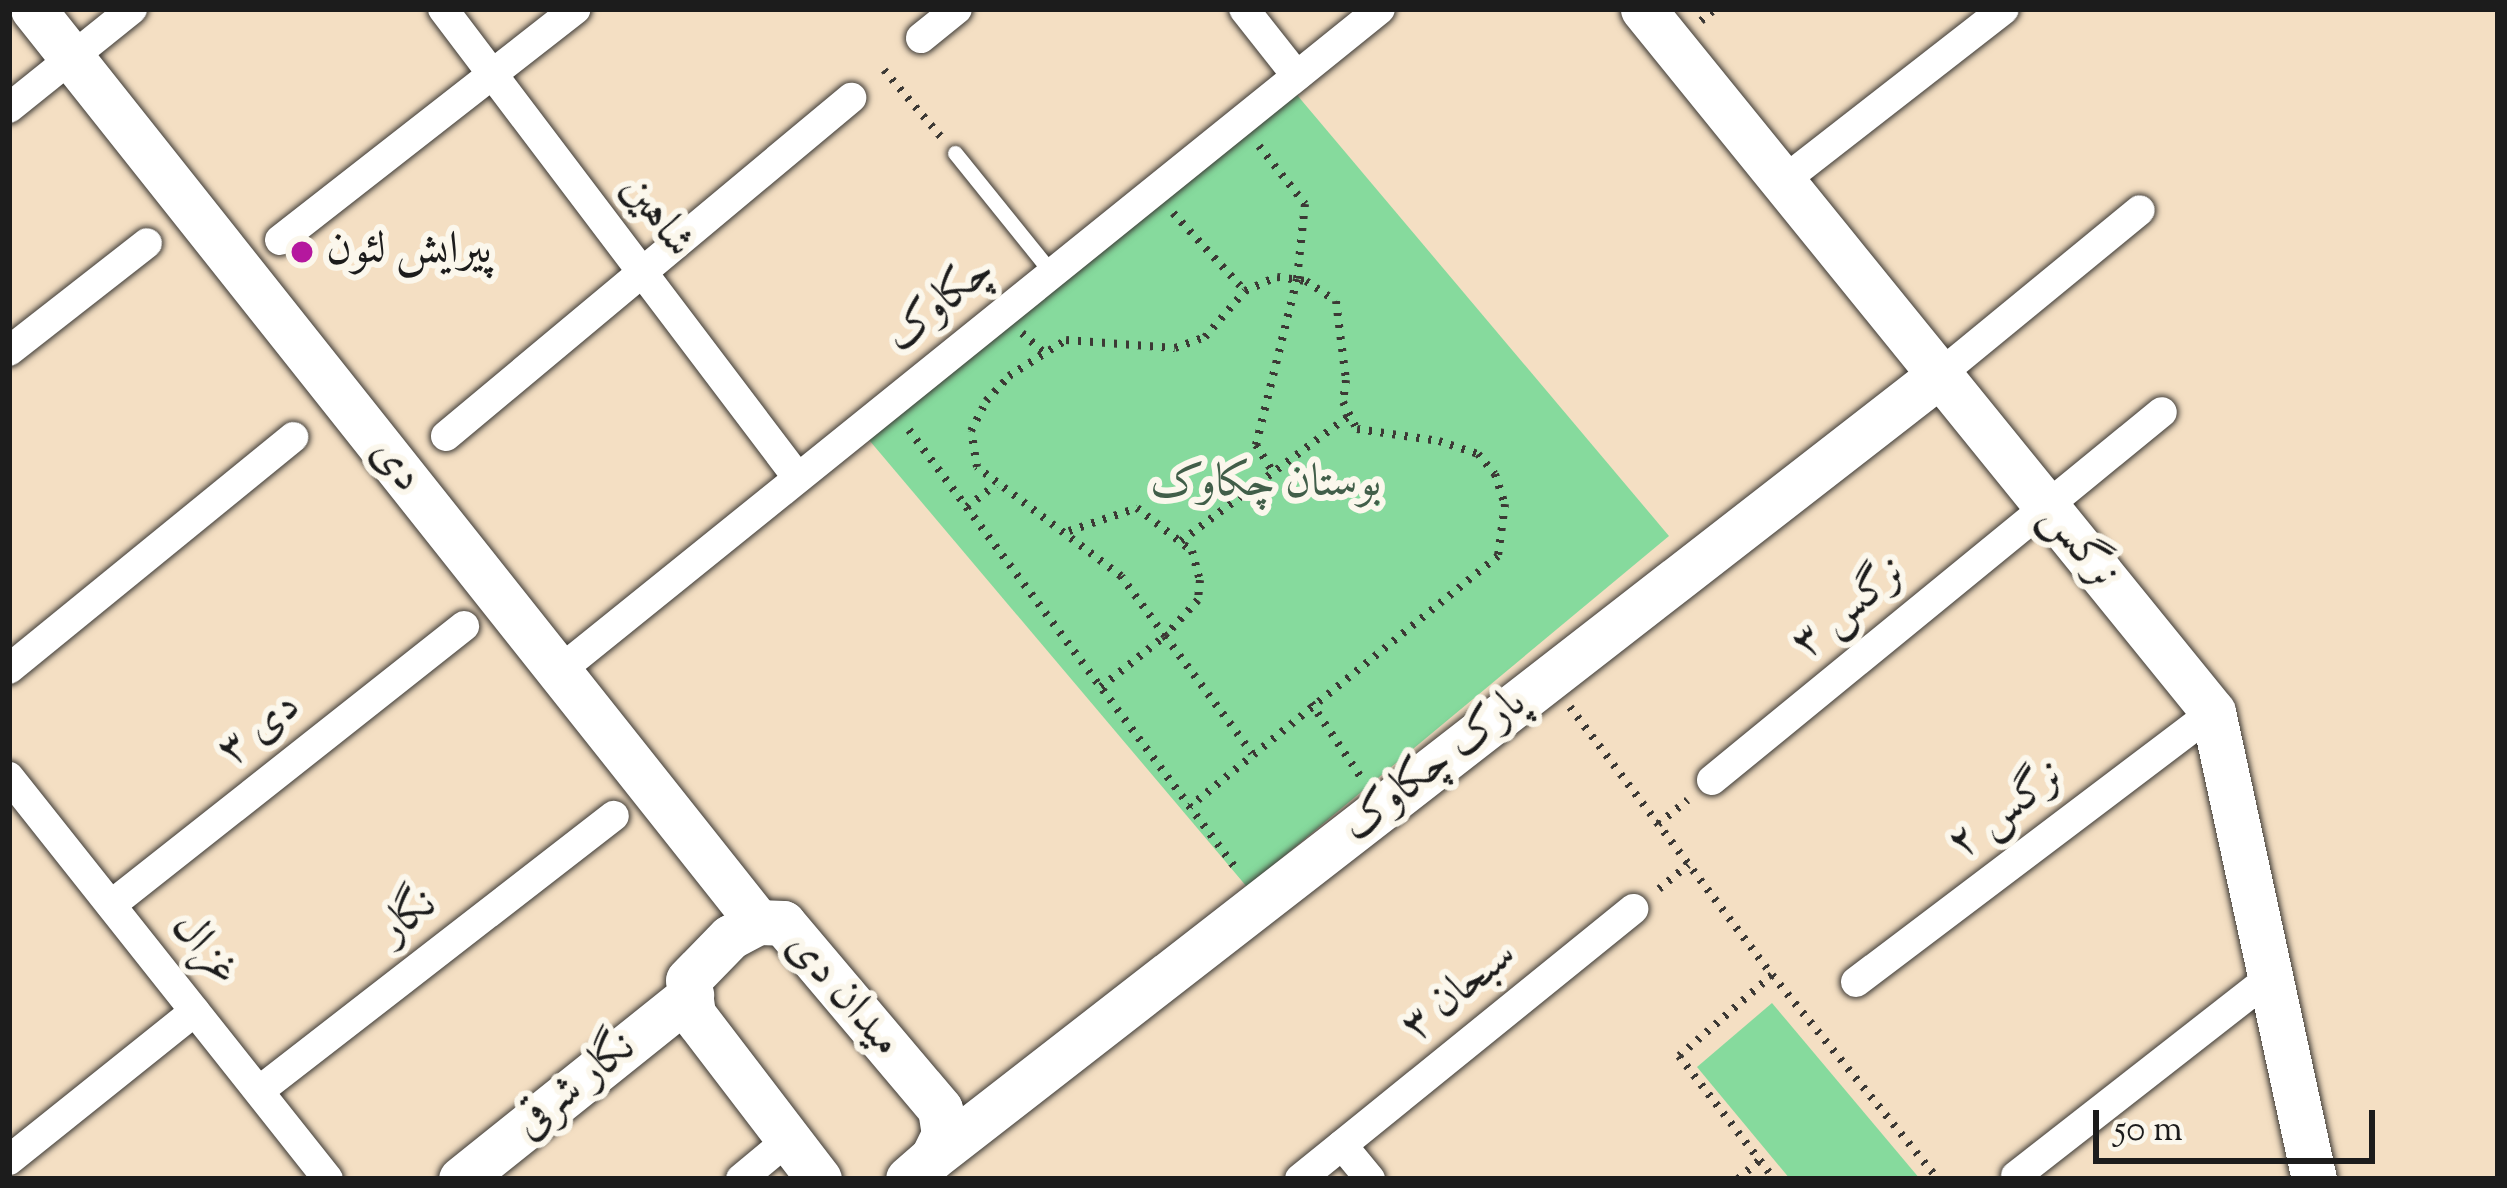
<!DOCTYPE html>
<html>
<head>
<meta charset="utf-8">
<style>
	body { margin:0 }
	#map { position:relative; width:2507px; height:1188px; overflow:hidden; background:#f4dfc3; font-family:"Sorts Mill Goudy",Amiri,serif }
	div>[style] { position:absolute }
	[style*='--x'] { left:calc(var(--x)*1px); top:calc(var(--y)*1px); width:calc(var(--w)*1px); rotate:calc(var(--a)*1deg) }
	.green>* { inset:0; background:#86da9d }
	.path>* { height:8px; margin-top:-4px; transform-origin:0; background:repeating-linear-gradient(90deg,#3c3935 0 3px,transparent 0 12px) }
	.roads { filter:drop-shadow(0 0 3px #3c3935) drop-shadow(0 0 3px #3c3935) }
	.lane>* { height:15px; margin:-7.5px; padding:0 7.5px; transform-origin:7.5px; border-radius:7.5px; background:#fff }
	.street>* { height:30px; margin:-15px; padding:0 15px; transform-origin:15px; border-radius:15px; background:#fff }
	.secondary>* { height:45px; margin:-22.5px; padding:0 22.5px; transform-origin:22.5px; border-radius:22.5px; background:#fff }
	.dots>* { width:33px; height:33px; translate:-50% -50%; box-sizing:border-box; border:6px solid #fbf7ec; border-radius:50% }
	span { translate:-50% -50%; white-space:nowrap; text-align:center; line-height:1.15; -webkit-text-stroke:12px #fbf7ec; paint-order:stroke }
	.street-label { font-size:45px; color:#1c1c1c }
	.poi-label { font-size:45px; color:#1c1c1c }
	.left { translate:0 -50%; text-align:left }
	.park-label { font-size:45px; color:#415e49 }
	.frame { position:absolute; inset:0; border:12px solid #1c1c1c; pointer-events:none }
	.scale { position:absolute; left:2093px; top:1110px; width:282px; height:54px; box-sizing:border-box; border:6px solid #1c1c1c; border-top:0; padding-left:15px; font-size:36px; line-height:42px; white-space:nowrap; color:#1c1c1c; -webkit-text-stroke:9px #fbf7ec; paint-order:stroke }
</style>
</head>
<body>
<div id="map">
	<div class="green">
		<i style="clip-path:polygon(1292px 89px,1669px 536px,1247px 887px,864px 434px)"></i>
		<i style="clip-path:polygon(1772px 1003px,1920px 1179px,1790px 1179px,1697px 1067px)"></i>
	</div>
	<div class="path">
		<i style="--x:1701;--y:21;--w:18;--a:-41"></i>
		<i style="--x:884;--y:70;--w:88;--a:49.6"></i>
		<i style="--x:1259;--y:146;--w:74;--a:51.6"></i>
		<i style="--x:1305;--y:204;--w:75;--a:96.1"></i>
		<i style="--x:1297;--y:279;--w:171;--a:103.9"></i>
		<i style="--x:1256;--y:445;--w:32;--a:58"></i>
		<i style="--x:1173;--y:213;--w:106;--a:47.3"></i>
		<i style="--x:1022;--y:333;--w:28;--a:42"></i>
		<i style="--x:909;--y:430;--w:549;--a:53.3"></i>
		<i style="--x:967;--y:507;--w:36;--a:-38"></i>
		<i style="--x:1069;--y:531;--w:72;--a:-18.7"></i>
		<i style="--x:1137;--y:508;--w:70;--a:38"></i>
		<i style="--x:1192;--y:551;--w:30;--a:75"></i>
		<i style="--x:1200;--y:580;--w:20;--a:96"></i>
		<i style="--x:1198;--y:600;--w:49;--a:132.5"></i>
		<i style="--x:1165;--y:636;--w:146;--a:53.4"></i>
		<i style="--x:1181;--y:541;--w:211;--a:-36.7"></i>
		<i style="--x:1101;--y:687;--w:82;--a:-38.6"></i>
		<i style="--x:1165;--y:636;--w:74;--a:-126.3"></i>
		<i style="--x:1121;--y:576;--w:181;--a:-142.9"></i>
		<i style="--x:977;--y:467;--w:36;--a:-99"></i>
		<i style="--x:971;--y:431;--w:34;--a:-63"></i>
		<i style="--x:986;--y:401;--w:34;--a:-47"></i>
		<i style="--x:1009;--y:376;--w:67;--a:-32.3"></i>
		<i style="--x:1066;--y:340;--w:109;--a:4.2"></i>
		<i style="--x:1175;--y:348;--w:32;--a:-20"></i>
		<i style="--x:1205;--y:337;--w:61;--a:-49"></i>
		<i style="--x:1245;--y:291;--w:35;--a:-24"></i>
		<i style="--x:1277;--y:277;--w:29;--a:8"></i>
		<i style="--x:1306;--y:281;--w:36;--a:34"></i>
		<i style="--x:1336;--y:301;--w:80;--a:82.8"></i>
		<i style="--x:1346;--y:380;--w:22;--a:98"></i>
		<i style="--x:1343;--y:402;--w:30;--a:63"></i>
		<i style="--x:1357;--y:429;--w:83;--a:8.3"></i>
		<i style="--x:1439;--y:441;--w:41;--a:18.4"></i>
		<i style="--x:1478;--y:454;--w:26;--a:50"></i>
		<i style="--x:1495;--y:474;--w:32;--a:72"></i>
		<i style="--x:1505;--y:504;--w:52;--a:97.7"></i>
		<i style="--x:1498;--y:556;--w:397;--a:140.9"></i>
		<i style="--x:1311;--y:703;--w:88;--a:56.1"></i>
		<i style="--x:1570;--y:707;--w:336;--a:53"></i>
		<i style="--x:1772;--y:975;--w:263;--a:50.9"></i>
		<i style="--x:1658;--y:824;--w:38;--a:-39"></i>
		<i style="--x:1659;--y:889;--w:38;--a:-40"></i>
		<i style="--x:1772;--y:975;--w:123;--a:138.9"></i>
		<i style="--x:1679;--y:1056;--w:155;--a:52.3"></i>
		<i style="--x:1738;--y:1179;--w:28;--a:-41"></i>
	</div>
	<div class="roads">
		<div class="lane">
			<i style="--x:955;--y:153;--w:154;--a:51.1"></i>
		</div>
		<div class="street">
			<i style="--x:443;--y:9;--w:588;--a:52.88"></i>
			<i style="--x:1244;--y:9;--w:85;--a:51.7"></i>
			<i style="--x:921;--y:38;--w:46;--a:-38.9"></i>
			<i style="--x:9;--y:108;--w:158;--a:-38.8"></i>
			<i style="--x:1782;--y:182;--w:281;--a:-37.9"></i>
			<i style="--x:280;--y:240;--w:375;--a:-38"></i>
			<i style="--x:9;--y:351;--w:175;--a:-38"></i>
			<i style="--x:1938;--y:376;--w:261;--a:-39.4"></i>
			<i style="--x:446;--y:436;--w:528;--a:-39.85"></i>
			<i style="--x:9;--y:669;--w:367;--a:-39.2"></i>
			<i style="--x:558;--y:672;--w:1056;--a:-38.89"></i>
			<i style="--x:9;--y:777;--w:513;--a:51.57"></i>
			<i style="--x:1712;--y:780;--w:581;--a:-39.28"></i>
			<i style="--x:111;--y:905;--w:450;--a:-38.3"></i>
			<i style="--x:1856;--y:982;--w:448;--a:-37.1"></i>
			<i style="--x:259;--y:1091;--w:449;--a:-37.8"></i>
			<i style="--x:1342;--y:1145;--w:44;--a:50.5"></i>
			<i style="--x:9;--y:1160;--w:238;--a:-38.7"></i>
			<i style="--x:2016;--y:1176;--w:326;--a:-38"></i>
			<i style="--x:741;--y:1179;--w:62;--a:-39.8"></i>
			<i style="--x:1300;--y:1179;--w:429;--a:-39"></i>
		</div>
		<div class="secondary">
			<i style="--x:33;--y:9;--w:1166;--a:51.55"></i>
			<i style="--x:1643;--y:9;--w:905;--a:50.96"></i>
			<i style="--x:2213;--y:712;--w:478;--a:77.8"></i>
			<i style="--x:933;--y:1157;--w:1273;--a:-37.85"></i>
			<i style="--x:461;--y:1179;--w:295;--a:-38.7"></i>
			<i style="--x:819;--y:1179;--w:208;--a:-127.4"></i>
			<i style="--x:693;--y:1014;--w:34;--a:-98"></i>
			<i style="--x:688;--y:980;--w:60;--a:-45.7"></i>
			<i style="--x:730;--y:937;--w:32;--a:-28"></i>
			<i style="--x:758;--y:922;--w:25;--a:2"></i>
			<i style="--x:783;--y:923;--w:243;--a:49.8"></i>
			<i style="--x:940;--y:1109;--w:25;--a:81"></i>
			<i style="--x:944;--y:1134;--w:25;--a:116"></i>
			<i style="--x:933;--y:1157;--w:33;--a:139"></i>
		</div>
	</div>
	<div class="dots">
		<i style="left:302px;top:252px;background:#b5179e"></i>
	</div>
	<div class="street-label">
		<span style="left:656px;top:217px;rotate:53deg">شاهین</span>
		<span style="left:941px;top:305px;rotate:-39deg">چکاوک</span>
		<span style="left:395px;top:466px;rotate:52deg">دی</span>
		<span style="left:2078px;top:547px;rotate:51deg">نرگس</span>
		<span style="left:1850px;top:609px;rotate:-39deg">نرگس ۳</span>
		<span style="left:260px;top:730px;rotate:-38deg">دی ۳</span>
		<span style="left:1435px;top:766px;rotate:-38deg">پارک چکاوک</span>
		<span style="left:2007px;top:811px;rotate:-37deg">نرگس ۲</span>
		<span style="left:409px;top:918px;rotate:-38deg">نگار</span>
		<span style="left:204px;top:950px;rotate:51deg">غزال</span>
		<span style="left:1460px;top:992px;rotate:-39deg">سبحان ۳</span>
		<span style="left:842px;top:995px;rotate:49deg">میدان دی</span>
		<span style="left:576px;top:1087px;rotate:-39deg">نگار شرقی</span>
	</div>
	<div class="poi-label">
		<span class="left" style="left:326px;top:252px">پیرایش لئون</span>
	</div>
	<div class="park-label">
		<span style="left:1266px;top:485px">بوستان چکاوک</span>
	</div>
	<div class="frame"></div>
	<div class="scale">50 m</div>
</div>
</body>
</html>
